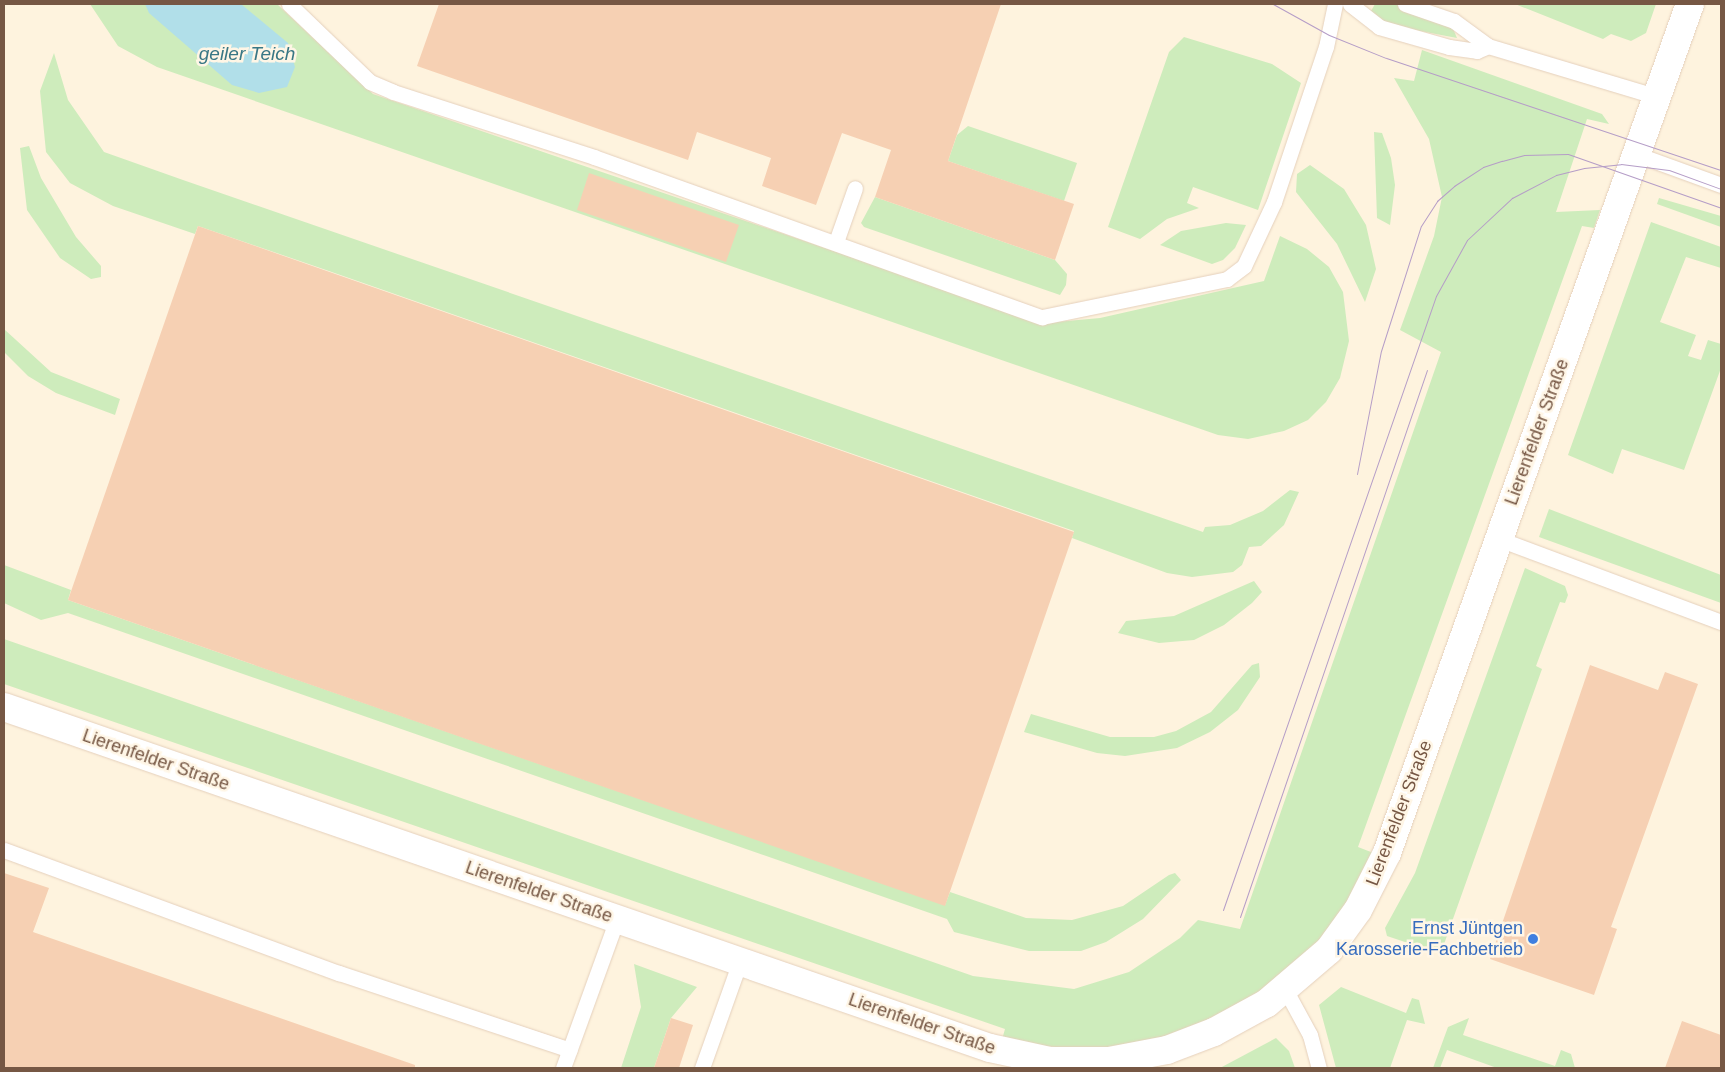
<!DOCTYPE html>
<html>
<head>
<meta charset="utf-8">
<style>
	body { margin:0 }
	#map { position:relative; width:1725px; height:1072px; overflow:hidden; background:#fef3de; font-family:Arial,sans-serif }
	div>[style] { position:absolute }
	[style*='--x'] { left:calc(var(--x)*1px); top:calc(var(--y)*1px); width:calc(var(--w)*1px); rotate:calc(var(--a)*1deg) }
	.green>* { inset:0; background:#ceecbc }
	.water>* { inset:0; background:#b1dfe9 }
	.building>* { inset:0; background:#f6d0b3 }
	.roads { filter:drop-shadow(0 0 1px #e5d0bc) drop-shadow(0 0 1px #e5d0bc) }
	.lane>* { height:15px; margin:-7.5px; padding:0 7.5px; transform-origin:7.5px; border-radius:7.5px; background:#fff }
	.street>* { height:28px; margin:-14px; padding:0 14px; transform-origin:14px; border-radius:14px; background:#fff }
	.tram>* { height:1px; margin:-0.5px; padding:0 0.5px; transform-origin:0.5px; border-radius:0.5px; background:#b59dc7 }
	.dots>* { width:14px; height:14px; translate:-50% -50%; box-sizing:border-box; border:2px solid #fff6e6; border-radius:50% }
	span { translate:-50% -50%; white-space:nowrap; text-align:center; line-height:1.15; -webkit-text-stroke:5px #fff6e6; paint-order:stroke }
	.street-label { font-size:18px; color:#765744 }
	.shop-label { font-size:18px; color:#366cbe }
	.right { translate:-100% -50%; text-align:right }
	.water-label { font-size:19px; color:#397785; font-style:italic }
	.frame { position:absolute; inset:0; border:5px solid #765744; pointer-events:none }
</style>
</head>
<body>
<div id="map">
	<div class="green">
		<i style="clip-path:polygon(90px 4px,277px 4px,373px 94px,1045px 323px,1100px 318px,1264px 281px,1280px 236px,1307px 249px,1329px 267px,1343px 292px,1349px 341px,1340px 378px,1326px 402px,1308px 420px,1284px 431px,1248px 439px,1218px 435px,157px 67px,118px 46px)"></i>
		<i style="clip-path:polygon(1375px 4px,1394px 4px,1451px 24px,1457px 38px,1378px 23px,1371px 11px)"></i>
		<i style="clip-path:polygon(1515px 4px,1656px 4px,1646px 33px,1631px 41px,1611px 34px,1603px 39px)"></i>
		<i style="clip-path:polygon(1184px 37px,1272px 64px,1301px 83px,1258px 210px,1193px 187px,1187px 203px,1199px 208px,1167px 219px,1140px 239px,1108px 227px,1169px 52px)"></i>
		<i style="clip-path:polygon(1422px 50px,1602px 114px,1609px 124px,1587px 119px,1556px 212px,1600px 210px,1594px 228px,1582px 226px,1358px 847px,1376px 854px,1338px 918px,1304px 958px,1257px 996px,1199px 1028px,1108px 1051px,1001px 1043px,1005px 1029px,4px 684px,4px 639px,973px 976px,1074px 989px,1129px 972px,1180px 938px,1198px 920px,1240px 929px,1441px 352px,1400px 330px,1434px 236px,1442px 197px,1429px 139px,1394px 78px,1414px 81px)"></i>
		<i style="clip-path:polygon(54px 53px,68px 100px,104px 152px,183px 180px,1203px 532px,1205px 527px,1230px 525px,1263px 511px,1290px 490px,1299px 492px,1284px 525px,1261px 546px,1249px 547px,1242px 565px,1233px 572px,1192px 577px,1167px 573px,1072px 538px,1074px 531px,326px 270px,198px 226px,195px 234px,113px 206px,70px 183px,46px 152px,40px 91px)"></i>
		<i style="clip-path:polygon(968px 126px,1077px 163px,1064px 201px,948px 161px,957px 135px)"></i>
		<i style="clip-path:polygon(1374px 132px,1382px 133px,1391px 158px,1395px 185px,1390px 225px,1377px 218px)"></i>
		<i style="clip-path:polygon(29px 146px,41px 178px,76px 237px,101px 266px,101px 277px,91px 279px,60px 258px,27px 210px,20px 148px)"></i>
		<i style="clip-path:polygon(1310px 165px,1344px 189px,1366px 225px,1376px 269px,1365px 302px,1337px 244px,1296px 192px,1297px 174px)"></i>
		<i style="clip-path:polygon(875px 197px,1055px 260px,1067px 274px,1066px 285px,1060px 295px,864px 227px,861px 223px)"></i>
		<i style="clip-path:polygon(1659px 198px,1721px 216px,1721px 227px,1657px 204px)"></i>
		<i style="clip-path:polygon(1651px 222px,1721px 247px,1721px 268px,1686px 257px,1660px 322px,1696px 335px,1688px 356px,1701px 360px,1708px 340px,1721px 344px,1721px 368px,1684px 470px,1622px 449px,1613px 474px,1568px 455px)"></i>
		<i style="clip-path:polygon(1226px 223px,1246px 225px,1235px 248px,1223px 260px,1212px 264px,1160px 245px,1181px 231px)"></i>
		<i style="clip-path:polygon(4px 329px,51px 372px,120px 399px,115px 415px,56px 393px,28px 376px,4px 352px)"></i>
		<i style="clip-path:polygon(1549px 509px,1721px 575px,1721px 603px,1539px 537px)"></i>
		<i style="clip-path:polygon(4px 565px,71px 590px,68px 600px,945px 905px,950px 892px,1026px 918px,1072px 920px,1123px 906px,1169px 875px,1175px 873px,1181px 880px,1143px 919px,1106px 942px,1081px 951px,1029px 951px,954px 932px,947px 919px,68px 613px,41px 620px,4px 603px)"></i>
		<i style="clip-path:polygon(1525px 568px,1565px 586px,1568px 595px,1565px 603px,1560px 602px,1536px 666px,1542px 669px,1443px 947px,1429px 950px,1387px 936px,1385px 928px,1415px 873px)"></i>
		<i style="clip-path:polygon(1254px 581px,1262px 592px,1252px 603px,1224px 625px,1194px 640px,1159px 643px,1118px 633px,1126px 621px,1174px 616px)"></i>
		<i style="clip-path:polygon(1259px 663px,1260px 677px,1238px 710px,1210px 732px,1177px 748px,1125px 756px,1097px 753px,1024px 732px,1031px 714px,1110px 737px,1154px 737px,1176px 731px,1211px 712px,1252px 665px)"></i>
		<i style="clip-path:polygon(634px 964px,697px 987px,671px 1018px,654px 1068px,621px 1068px,641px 1007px)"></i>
		<i style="clip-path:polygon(1341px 987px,1406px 1013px,1412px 998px,1419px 1000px,1425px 1024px,1407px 1020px,1390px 1068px,1336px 1068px,1319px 1005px)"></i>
		<i style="clip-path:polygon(1469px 1018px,1463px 1035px,1555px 1066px,1561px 1050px,1571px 1054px,1575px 1068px,1497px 1068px,1447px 1050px,1440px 1068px,1433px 1068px,1448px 1027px)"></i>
		<i style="clip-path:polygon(1276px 1038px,1289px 1051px,1295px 1068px,1220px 1068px)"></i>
	</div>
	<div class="water">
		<i style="clip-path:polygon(145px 4px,241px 4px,288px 43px,295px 67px,287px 87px,259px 93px,232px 85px,149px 13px)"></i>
	</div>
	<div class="building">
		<i style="clip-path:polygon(439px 4px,1001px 4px,948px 161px,1074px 204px,1055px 260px,875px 197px,891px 150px,842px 133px,816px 205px,762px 186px,771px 158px,697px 132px,688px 160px,417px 66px)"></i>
		<i style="clip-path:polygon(589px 173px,739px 225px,726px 262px,577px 210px)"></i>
		<i style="clip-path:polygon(198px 226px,1074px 532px,945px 906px,68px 600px)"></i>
		<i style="clip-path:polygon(1590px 665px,1658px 690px,1665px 672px,1698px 684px,1611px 927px,1617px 929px,1594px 995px,1490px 959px)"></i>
		<i style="clip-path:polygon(4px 873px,49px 888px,33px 932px,415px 1065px,415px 1068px,4px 1068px)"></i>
		<i style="clip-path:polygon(671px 1018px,693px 1025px,679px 1068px,654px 1068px)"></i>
		<i style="clip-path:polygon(1682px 1021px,1721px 1035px,1721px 1068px,1665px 1068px)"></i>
	</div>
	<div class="roads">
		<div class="lane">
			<i style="--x:289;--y:4;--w:112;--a:43.9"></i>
			<i style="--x:370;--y:82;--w:25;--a:23"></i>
			<i style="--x:393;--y:92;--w:211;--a:17.9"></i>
			<i style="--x:594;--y:157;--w:476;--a:19.7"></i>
			<i style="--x:1042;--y:317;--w:189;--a:-11.6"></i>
			<i style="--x:1227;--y:279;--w:21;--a:-37"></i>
			<i style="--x:1244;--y:266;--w:71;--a:-64.9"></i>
			<i style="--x:1274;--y:202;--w:163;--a:-71.5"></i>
			<i style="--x:1326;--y:47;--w:44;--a:-78.2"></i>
			<i style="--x:1350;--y:4;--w:37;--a:38"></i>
			<i style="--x:1379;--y:27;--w:73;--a:15.9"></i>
			<i style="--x:1449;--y:47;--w:28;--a:8"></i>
			<i style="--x:1477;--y:51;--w:12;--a:-24"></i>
			<i style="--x:1405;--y:4;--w:52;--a:19.1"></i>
			<i style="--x:1454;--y:21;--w:42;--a:36.3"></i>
			<i style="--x:1488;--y:46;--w:177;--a:16.7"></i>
			<i style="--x:1636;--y:154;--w:90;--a:20"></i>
			<i style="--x:836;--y:242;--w:57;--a:-70.6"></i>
			<i style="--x:1499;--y:539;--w:237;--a:20.5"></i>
			<i style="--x:4;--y:850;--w:357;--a:20.2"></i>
			<i style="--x:339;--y:973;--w:243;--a:18.4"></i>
			<i style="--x:1285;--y:989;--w:52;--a:61.5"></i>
			<i style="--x:1310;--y:1035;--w:34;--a:75"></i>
			<i style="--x:563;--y:1068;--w:158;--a:-70.1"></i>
			<i style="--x:702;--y:1068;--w:114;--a:-70.4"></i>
		</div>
		<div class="street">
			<i style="--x:4;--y:707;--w:1043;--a:19.08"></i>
			<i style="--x:990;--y:1048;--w:61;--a:12.2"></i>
			<i style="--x:1050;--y:1061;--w:59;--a:0"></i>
			<i style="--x:1109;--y:1061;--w:59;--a:-10.7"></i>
			<i style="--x:1167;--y:1050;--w:50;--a:-21"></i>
			<i style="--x:1214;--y:1032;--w:60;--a:-28.7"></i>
			<i style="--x:1267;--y:1003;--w:82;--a:-40.5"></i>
			<i style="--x:1329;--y:950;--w:49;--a:-54.1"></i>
			<i style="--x:1358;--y:910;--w:64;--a:-63"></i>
			<i style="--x:1387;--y:853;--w:901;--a:-70.36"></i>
		</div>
	</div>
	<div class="tram">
		<i style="--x:1273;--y:4;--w:64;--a:29"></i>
		<i style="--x:1329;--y:35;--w:61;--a:22"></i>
		<i style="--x:1386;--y:58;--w:353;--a:18.5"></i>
		<i style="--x:1357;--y:474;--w:125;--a:-79"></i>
		<i style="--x:1381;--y:351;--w:131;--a:-72.3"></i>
		<i style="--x:1421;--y:226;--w:30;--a:-57"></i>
		<i style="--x:1437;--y:201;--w:23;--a:-41"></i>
		<i style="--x:1454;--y:186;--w:35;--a:-33"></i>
		<i style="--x:1483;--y:167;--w:20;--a:-18"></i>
		<i style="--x:1502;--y:161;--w:23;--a:-15"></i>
		<i style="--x:1524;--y:155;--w:44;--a:-1.3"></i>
		<i style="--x:1568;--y:154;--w:162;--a:19.4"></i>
		<i style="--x:1223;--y:910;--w:650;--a:-70.87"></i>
		<i style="--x:1436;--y:296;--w:64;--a:-61"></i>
		<i style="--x:1467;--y:240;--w:62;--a:-43"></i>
		<i style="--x:1512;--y:198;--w:50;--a:-27.6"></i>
		<i style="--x:1556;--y:175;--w:29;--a:-14"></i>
		<i style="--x:1584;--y:168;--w:37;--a:-6"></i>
		<i style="--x:1621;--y:164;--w:48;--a:7.1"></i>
		<i style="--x:1669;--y:170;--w:55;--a:20.1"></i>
		<i style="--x:1240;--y:917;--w:578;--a:-71.13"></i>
	</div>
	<div class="dots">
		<i style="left:1533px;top:939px;background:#3f7fe0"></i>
	</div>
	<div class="street-label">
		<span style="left:1537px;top:432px;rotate:-70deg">Lierenfelder Straße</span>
		<span style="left:156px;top:760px;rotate:19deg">Lierenfelder Straße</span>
		<span style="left:1399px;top:813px;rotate:-69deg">Lierenfelder Straße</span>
		<span style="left:539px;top:892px;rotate:19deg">Lierenfelder Straße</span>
		<span style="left:922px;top:1024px;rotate:19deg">Lierenfelder Straße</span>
	</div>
	<div class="shop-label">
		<span class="right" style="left:1523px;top:939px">Ernst Jüntgen<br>Karosserie-Fachbetrieb</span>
	</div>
	<div class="water-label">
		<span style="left:247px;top:54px">geiler Teich</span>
	</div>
	<div class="frame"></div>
</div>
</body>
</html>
